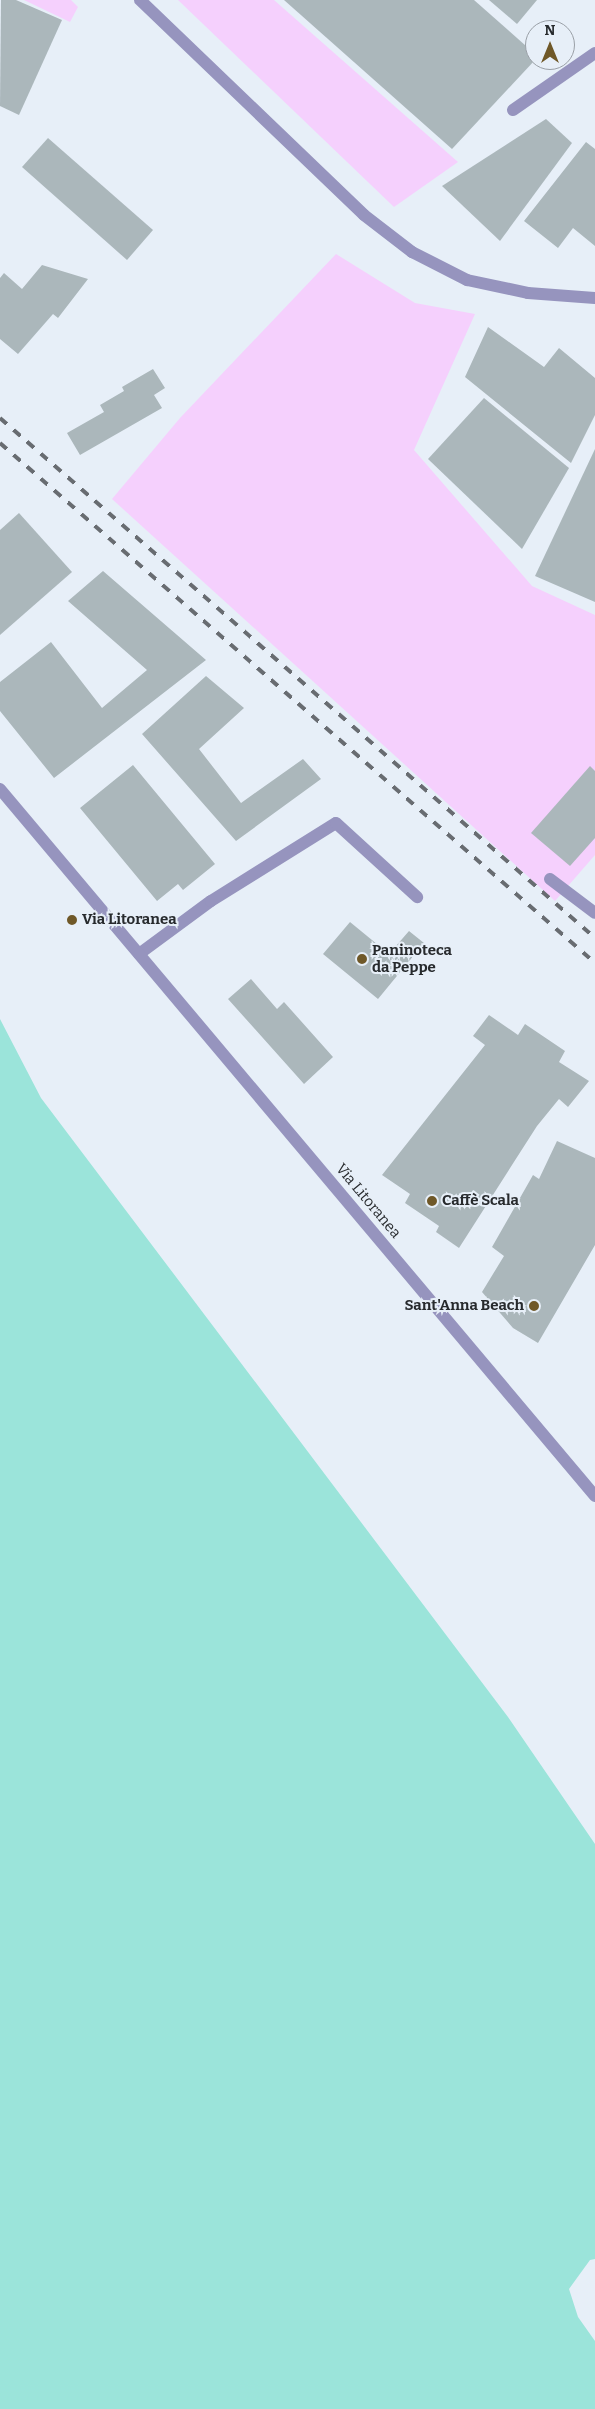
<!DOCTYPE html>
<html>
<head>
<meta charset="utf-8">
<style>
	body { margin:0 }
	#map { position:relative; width:595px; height:2409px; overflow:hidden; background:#e7eff8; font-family:Bitter,serif }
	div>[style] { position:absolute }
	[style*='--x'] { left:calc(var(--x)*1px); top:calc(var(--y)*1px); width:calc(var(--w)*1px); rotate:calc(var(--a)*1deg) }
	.green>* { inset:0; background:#f5d0fd }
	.water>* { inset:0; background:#9be4da }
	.building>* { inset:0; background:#abb7bb }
	.service>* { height:12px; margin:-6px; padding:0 6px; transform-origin:6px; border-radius:6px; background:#9694be }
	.minor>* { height:12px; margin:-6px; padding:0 6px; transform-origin:6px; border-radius:6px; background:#9694be }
	.tertiary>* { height:12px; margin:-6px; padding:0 6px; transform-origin:6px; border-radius:6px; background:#9694be }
	.rail>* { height:4px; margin-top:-2px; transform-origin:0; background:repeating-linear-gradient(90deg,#686c71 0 9px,transparent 0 18px) }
	.dots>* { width:14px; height:14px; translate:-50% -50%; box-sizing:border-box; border:2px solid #e7eff8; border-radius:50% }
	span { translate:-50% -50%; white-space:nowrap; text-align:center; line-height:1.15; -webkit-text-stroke:4px #e7eff8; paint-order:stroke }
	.poi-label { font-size:15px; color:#272a2d; font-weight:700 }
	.left { translate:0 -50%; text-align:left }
	.right { translate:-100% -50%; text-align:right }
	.street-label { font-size:15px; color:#272a2d }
	.north { position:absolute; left:525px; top:20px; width:50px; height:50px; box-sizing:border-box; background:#e7eff8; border:1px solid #9aa0a7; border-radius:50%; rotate:0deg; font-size:14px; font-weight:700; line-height:20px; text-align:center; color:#272a2d }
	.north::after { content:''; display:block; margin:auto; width:18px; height:22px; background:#6f5828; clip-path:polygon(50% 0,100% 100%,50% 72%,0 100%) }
</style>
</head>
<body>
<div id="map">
	<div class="green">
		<i style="clip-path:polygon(24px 0,71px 0,78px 7px,70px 22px)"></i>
		<i style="clip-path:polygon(178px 0,274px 0,458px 162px,394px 207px)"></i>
		<i style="clip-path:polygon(336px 254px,415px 303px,475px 314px,414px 450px,532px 586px,595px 615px,595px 855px,555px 901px,112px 499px,180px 418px)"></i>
	</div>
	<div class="water">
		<i style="clip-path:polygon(0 1019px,41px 1098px,508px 1717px,595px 1844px,595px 2259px,590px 2260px,569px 2289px,578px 2317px,595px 2341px,595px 2409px,0 2409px)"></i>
	</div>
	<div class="building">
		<i style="clip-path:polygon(1px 0,16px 0,62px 20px,19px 115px,0 106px)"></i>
		<i style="clip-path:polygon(284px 0,474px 0,535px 54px,535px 60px,452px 149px)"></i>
		<i style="clip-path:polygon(489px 0,537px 0,517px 24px)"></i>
		<i style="clip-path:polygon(546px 119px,572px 143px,500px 241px,442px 186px)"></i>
		<i style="clip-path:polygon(48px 138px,153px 230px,127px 260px,22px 167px)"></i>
		<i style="clip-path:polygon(586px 142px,595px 149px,595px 246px,573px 228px,558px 248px,524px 221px)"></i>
		<i style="clip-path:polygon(42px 265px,88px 279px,58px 318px,53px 314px,18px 354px,0 339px,0 278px,4px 273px,22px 289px)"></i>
		<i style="clip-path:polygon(488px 327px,544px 367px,559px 348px,595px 378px,595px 415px,571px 463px,465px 377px)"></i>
		<i style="clip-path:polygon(153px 369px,165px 388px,154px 395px,162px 408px,80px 455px,67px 433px,104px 412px,100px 405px,124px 391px,122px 387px)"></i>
		<i style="clip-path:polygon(484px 398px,569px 468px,522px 549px,428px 459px)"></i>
		<i style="clip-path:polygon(595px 449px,595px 602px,535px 576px)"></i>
		<i style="clip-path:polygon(19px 513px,72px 572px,0 635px,0 530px)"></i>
		<i style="clip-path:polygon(103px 571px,206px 660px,54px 778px,0 711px,0 682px,51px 642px,102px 708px,147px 670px,68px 601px)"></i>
		<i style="clip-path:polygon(206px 676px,244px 708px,199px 749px,241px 803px,303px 759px,321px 779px,236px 841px,142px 734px)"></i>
		<i style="clip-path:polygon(133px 765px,215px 864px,183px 890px,178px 884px,157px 901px,80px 808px)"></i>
		<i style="clip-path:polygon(590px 766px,595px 771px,595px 838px,570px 866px,531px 833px)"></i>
		<i style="clip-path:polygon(350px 922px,389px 954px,409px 931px,424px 943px,378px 999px,323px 954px)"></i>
		<i style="clip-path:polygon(251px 979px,277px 1009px,284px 1002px,333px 1057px,304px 1084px,228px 999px)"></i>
		<i style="clip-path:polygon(489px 1015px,518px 1035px,525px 1024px,565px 1051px,559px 1062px,589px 1081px,568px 1107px,559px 1099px,537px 1126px,459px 1248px,436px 1232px,439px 1226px,405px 1203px,410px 1194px,382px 1175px,485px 1045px,473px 1036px)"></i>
		<i style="clip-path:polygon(557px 1141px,595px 1158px,595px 1245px,538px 1343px,513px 1328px,482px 1292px,504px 1256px,492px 1247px,533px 1175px,539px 1179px)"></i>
	</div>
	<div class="service">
		<i style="--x:550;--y:879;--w:56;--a:37.1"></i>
		<i style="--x:139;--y:954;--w:89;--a:-36.4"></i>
		<i style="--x:211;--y:901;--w:147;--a:-32"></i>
		<i style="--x:336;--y:823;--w:110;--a:42.4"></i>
	</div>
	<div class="minor">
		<i style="--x:140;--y:0;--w:310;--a:43.8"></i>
		<i style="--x:364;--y:215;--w:61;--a:37.6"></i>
		<i style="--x:412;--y:252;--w:62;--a:27"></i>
		<i style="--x:467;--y:280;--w:62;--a:12"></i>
		<i style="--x:528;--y:293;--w:67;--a:4.3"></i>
		<i style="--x:513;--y:110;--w:100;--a:-34.8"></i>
	</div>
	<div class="tertiary">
		<i style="--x:0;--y:789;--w:924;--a:49.92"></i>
	</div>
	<div class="rail">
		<i style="--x:0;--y:418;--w:790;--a:41.15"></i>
		<i style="--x:0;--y:443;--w:790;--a:41.15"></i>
	</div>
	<div class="dots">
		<i style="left:72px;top:920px;background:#6f5828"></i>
		<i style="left:362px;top:959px;background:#6f5828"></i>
		<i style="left:432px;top:1201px;background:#6f5828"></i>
		<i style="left:534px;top:1306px;background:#6f5828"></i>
	</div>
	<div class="poi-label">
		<span class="left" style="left:82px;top:920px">Via Litoranea</span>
		<span class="left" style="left:372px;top:959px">Paninoteca<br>da Peppe</span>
		<span class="left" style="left:442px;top:1201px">Caffè Scala</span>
		<span class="right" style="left:524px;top:1306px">Sant'Anna Beach</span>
	</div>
	<div class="street-label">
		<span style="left:368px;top:1201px;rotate:50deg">Via Litoranea</span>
	</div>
	<div class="north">N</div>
</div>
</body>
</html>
